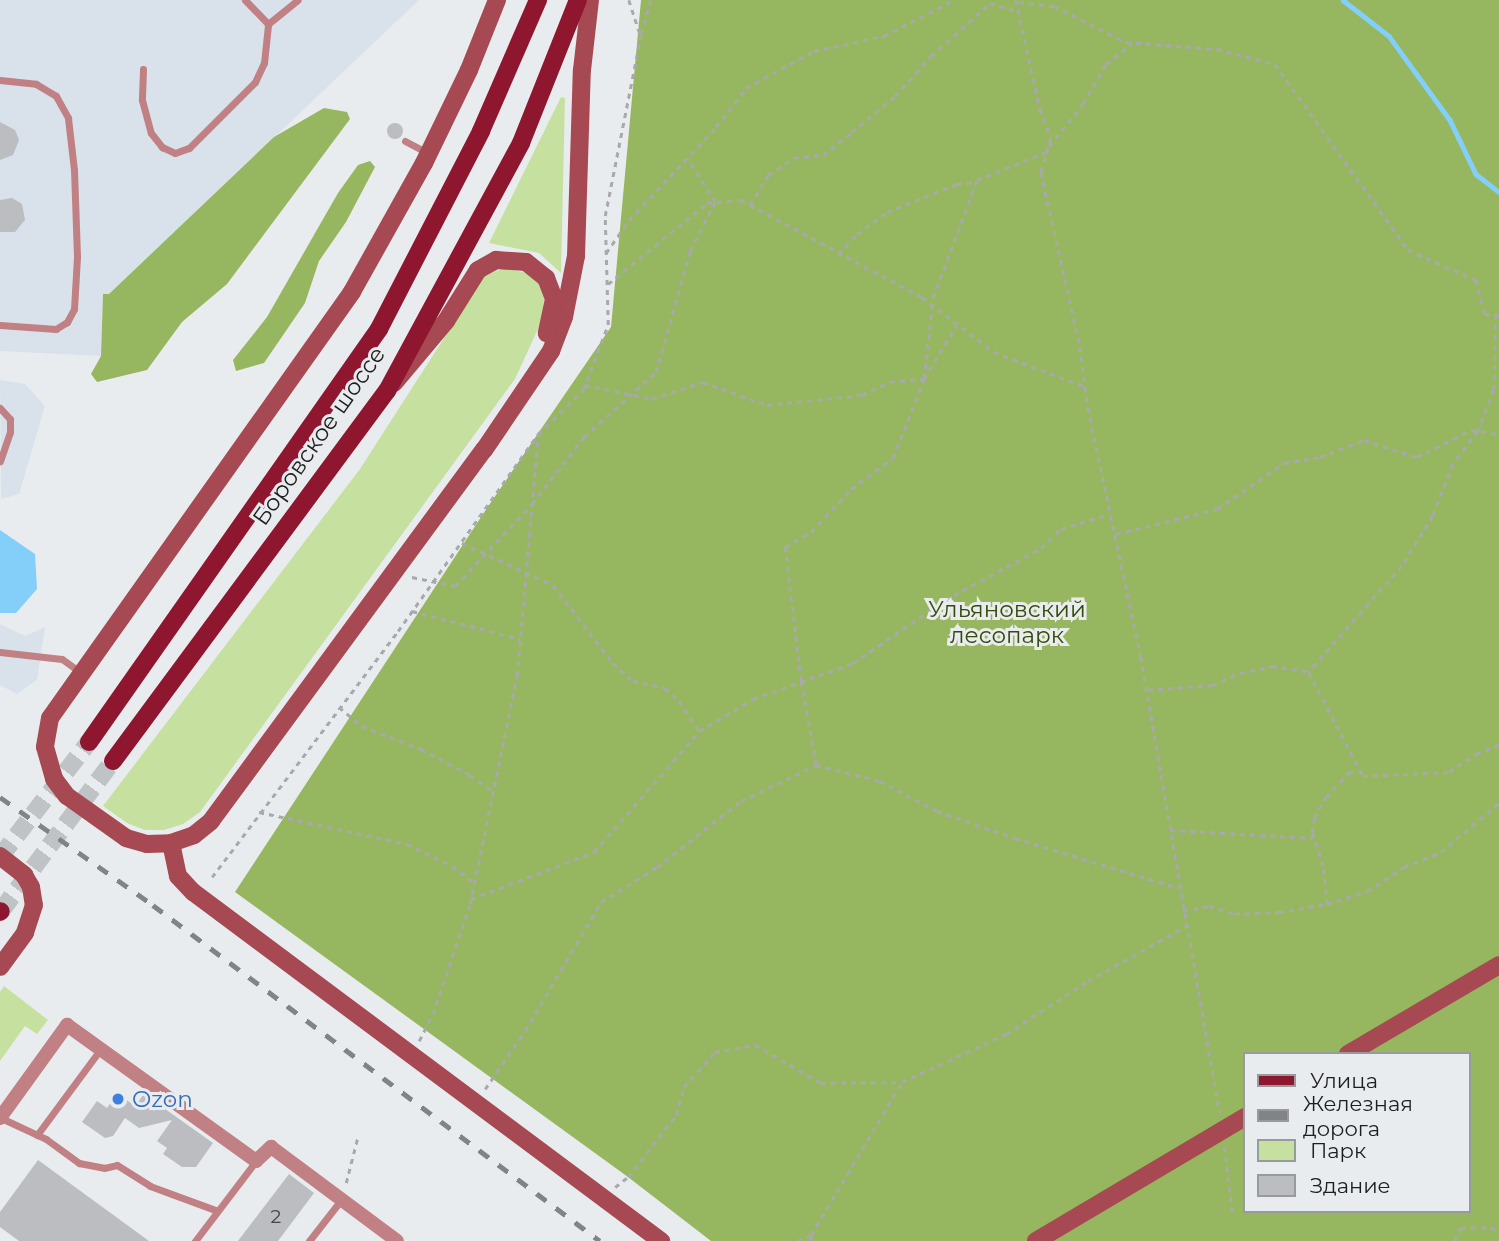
<!DOCTYPE html>
<html>
<head>
<meta charset="utf-8">
<style>
	body { margin:0 }
	#map { position:relative; width:1499px; height:1241px; overflow:hidden; background:#e9ecee; font-family:Montserrat,sans-serif }
	div>[style] { position:absolute }
	[style*='--x'] { left:calc(var(--x)*1px); top:calc(var(--y)*1px); width:calc(var(--w)*1px); rotate:calc(var(--a)*1deg) }
	.built>* { inset:0; background:#d9e2ea }
	.green>* { inset:0; background:#c6e09f }
	.forest>* { inset:0; background:#96b75f }
	.water>* { inset:0; background:#83cffa }
	.stream>* { height:4.5px; margin:-2.25px; padding:0 2.25px; transform-origin:2.25px; border-radius:2.25px; background:#83cffa }
	.building>* { inset:0; background:#bbbdc0 }
	.round { border-radius:50% }
	.primary-tunnel>* { height:18px; margin-top:-9px; transform-origin:0; background:repeating-linear-gradient(90deg,#c0c3c5 0 18px,transparent 0 27px) }
	.path>* { height:2.5px; margin-top:-1.25px; transform-origin:0; background:repeating-linear-gradient(90deg,#a7a9ab 0 5px,transparent 0 10px) }
	.lane>* { height:7px; margin:-3.5px; padding:0 3.5px; transform-origin:3.5px; border-radius:3.5px; background:#c18083 }
	.street>* { height:14px; margin:-7px; padding:0 7px; transform-origin:7px; border-radius:7px; background:#c18083 }
	.secondary>* { height:18px; margin:-9px; padding:0 9px; transform-origin:9px; border-radius:9px; background:#a64952 }
	.primary>* { height:18px; margin:-9px; padding:0 9px; transform-origin:9px; border-radius:9px; background:#8f162f }
	.rail>* { height:4.5px; margin-top:-2.25px; transform-origin:0; background:repeating-linear-gradient(90deg,#828385 0 12px,transparent 0 24px) }
	.dots>* { width:19px; height:19px; translate:-50% -50%; box-sizing:border-box; border:4px solid #e9ecee; border-radius:50% }
	span { translate:-50% -50%; white-space:nowrap; text-align:center; line-height:1.15; -webkit-text-stroke:6px #e9ecee; paint-order:stroke }
	.number-label { font-size:19px; color:#454647 }
	.number-label span { -webkit-text-stroke-width:0 }
	.street-label { font-size:23px; color:#1e1e1f }
	.park-label { font-size:23px; color:#364b09 }
	.shop-label { font-size:23px; color:#366cbe }
	.left { translate:0 -50%; text-align:left }
	.legend { position:absolute; left:1243px; top:1052px; width:228px; height:161px; box-sizing:border-box; background:#e9ecee; border:2px solid #989a9b; margin:0; padding:9px 12px; list-style:none; font-size:21px; color:#1e1e1f }
	.legend li { display:flex; align-items:center; gap:14px; height:35px }
	.legend b { width:35px; border:2px solid #989a9b }
</style>
</head>
<body>
<div id="map">
	<div class="built">
		<i style="clip-path:polygon(0 0,419px 0,109px 294px,103px 294px,101px 356px,0 351px)"></i>
		<i style="clip-path:polygon(0 380px,25px 384px,45px 406px,19px 494px,1px 499px)"></i>
		<i style="clip-path:polygon(0 624px,25px 636px,45px 627px,37px 680px,17px 694px,0 685px)"></i>
	</div>
	<div class="green">
		<i style="clip-path:polygon(561px 97px,565px 98px,561px 273px,539px 253px,489px 243px)"></i>
		<i style="clip-path:polygon(504px 268px,527px 273px,538px 283px,544px 297px,543px 318px,515px 379px,200px 812px,183px 824px,164px 830px,145px 830px,127px 823px,103px 806px,360px 469px,484px 276px)"></i>
		<i style="clip-path:polygon(4px 986px,48px 1020px,37px 1034px,25px 1026px,0 1061px,0 992px)"></i>
	</div>
	<div class="forest">
		<i style="clip-path:polygon(evenodd,641px 0,1499px 0,1499px 1241px,711px 1241px,628px 1177px,235px 892px,487px 508px,611px 327px,641px 0,1245px 1054px,1469px 1054px,1469px 1211px,1245px 1211px,1245px 1054px)"></i>
		<i style="clip-path:polygon(324px 108px,347px 112px,350px 119px,227px 284px,182px 322px,147px 370px,97px 382px,91px 374px,101px 356px,103px 294px,109px 294px,274px 137px)"></i>
		<i style="clip-path:polygon(370px 161px,375px 167px,346px 222px,319px 261px,305px 303px,264px 363px,236px 371px,233px 360px,267px 317px,338px 193px,358px 165px)"></i>
	</div>
	<div class="water">
		<i style="clip-path:polygon(0 530px,35px 554px,37px 589px,16px 613px,0 613px)"></i>
	</div>
	<div class="stream">
		<i style="--x:1343;--y:0;--w:58;--a:38"></i>
		<i style="--x:1389;--y:36;--w:104;--a:54"></i>
		<i style="--x:1450;--y:120;--w:60;--a:64.3"></i>
		<i style="--x:1476;--y:174;--w:29;--a:38"></i>
	</div>
	<div class="building">
		<i style="clip-path:polygon(0 122px,15px 130px,19px 140px,13px 155px,0 160px)"></i>
		<i class="round" style="left:387px;top:123px;width:16px;height:16px"></i>
		<i style="clip-path:polygon(12px 198px,22px 204px,25px 220px,15px 232px,0 232px,0 200px)"></i>
		<i style="clip-path:polygon(117px 1093px,135px 1106px,144px 1094px,213px 1143px,196px 1167px,182px 1167px,163px 1154px,167px 1148px,157px 1141px,172px 1120px,139px 1128px,125px 1118px,113px 1136px,105px 1138px,82px 1122px,97px 1101px,107px 1108px)"></i>
		<i style="clip-path:polygon(38px 1160px,149px 1241px,19px 1241px,0 1227px,0 1212px)"></i>
		<i style="clip-path:polygon(289px 1174px,314px 1193px,278px 1241px,238px 1241px)"></i>
	</div>
	<div class="primary-tunnel">
		<i style="--x:0;--y:857;--w:145;--a:-52.3"></i>
		<i style="--x:1;--y:911;--w:187;--a:-53.3"></i>
	</div>
	<div class="path">
		<i style="--x:629;--y:0;--w:35;--a:72"></i>
		<i style="--x:1016;--y:0;--w:112;--a:77.6"></i>
		<i style="--x:1040;--y:109;--w:31;--a:69"></i>
		<i style="--x:1051;--y:138;--w:35;--a:106"></i>
		<i style="--x:1041;--y:172;--w:179;--a:77.4"></i>
		<i style="--x:1080;--y:347;--w:62;--a:82.5"></i>
		<i style="--x:1088;--y:408;--w:255;--a:78"></i>
		<i style="--x:1141;--y:657;--w:462;--a:80.2"></i>
		<i style="--x:1019;--y:2;--w:35;--a:7"></i>
		<i style="--x:1054;--y:6;--w:80;--a:26.6"></i>
		<i style="--x:1126;--y:42;--w:91;--a:4.4"></i>
		<i style="--x:1217;--y:49;--w:60;--a:14.5"></i>
		<i style="--x:1275;--y:64;--w:229;--a:54.4"></i>
		<i style="--x:1408;--y:250;--w:74;--a:23.8"></i>
		<i style="--x:1476;--y:280;--w:35;--a:75"></i>
		<i style="--x:1485;--y:314;--w:14;--a:4"></i>
		<i style="--x:1049;--y:146;--w:54;--a:-51"></i>
		<i style="--x:1083;--y:104;--w:46;--a:-60.1"></i>
		<i style="--x:1106;--y:64;--w:33;--a:-39"></i>
		<i style="--x:750;--y:205;--w:35;--a:-59"></i>
		<i style="--x:768;--y:175;--w:31;--a:-33"></i>
		<i style="--x:794;--y:158;--w:29;--a:-6"></i>
		<i style="--x:823;--y:155;--w:37;--a:-38"></i>
		<i style="--x:852;--y:132;--w:56;--a:-39.9"></i>
		<i style="--x:895;--y:96;--w:54;--a:-48"></i>
		<i style="--x:931;--y:56;--w:79;--a:-41.9"></i>
		<i style="--x:990;--y:3;--w:31;--a:17"></i>
		<i style="--x:606;--y:253;--w:40;--a:-55.1"></i>
		<i style="--x:629;--y:220;--w:127;--a:-46.9"></i>
		<i style="--x:716;--y:127;--w:49;--a:-52.4"></i>
		<i style="--x:746;--y:88;--w:77;--a:-28.6"></i>
		<i style="--x:814;--y:51;--w:72;--a:-12.1"></i>
		<i style="--x:884;--y:36;--w:79;--a:-27.2"></i>
		<i style="--x:838;--y:254;--w:28;--a:-46"></i>
		<i style="--x:857;--y:234;--w:37;--a:-36"></i>
		<i style="--x:887;--y:212;--w:75;--a:-21.8"></i>
		<i style="--x:957;--y:184;--w:19;--a:-6"></i>
		<i style="--x:608;--y:284;--w:128;--a:-39.3"></i>
		<i style="--x:707;--y:203;--w:34;--a:-5"></i>
		<i style="--x:741;--y:200;--w:205;--a:28.2"></i>
		<i style="--x:922;--y:297;--w:91;--a:37.4"></i>
		<i style="--x:994;--y:352;--w:98;--a:20.8"></i>
		<i style="--x:1496;--y:315;--w:75;--a:91.5"></i>
		<i style="--x:1494;--y:390;--w:44;--a:111.3"></i>
		<i style="--x:1478;--y:431;--w:41;--a:127.1"></i>
		<i style="--x:1453;--y:464;--w:56;--a:111"></i>
		<i style="--x:1433;--y:516;--w:59;--a:121.8"></i>
		<i style="--x:1402;--y:566;--w:141;--a:131.3"></i>
		<i style="--x:1309;--y:672;--w:117;--a:62.6"></i>
		<i style="--x:1363;--y:776;--w:86;--a:-2.7"></i>
		<i style="--x:1449;--y:772;--w:32;--a:-34"></i>
		<i style="--x:1476;--y:754;--w:25;--a:-21"></i>
		<i style="--x:585;--y:385;--w:68;--a:11.8"></i>
		<i style="--x:652;--y:399;--w:54;--a:-18.4"></i>
		<i style="--x:703;--y:382;--w:68;--a:19.8"></i>
		<i style="--x:767;--y:405;--w:96;--a:-6"></i>
		<i style="--x:862;--y:395;--w:31;--a:-25"></i>
		<i style="--x:890;--y:382;--w:34;--a:-5"></i>
		<i style="--x:924;--y:379;--w:62;--a:-58.9"></i>
		<i style="--x:1116;--y:534;--w:104;--a:-13.9"></i>
		<i style="--x:1217;--y:509;--w:81;--a:-34.5"></i>
		<i style="--x:1284;--y:463;--w:36;--a:-9"></i>
		<i style="--x:1320;--y:457;--w:47;--a:-21.1"></i>
		<i style="--x:1364;--y:440;--w:56;--a:17.8"></i>
		<i style="--x:1417;--y:457;--w:60;--a:-26.6"></i>
		<i style="--x:1471;--y:430;--w:28;--a:8"></i>
		<i style="--x:462;--y:543;--w:100;--a:24.8"></i>
		<i style="--x:553;--y:585;--w:98;--a:52.4"></i>
		<i style="--x:613;--y:663;--w:27;--a:42"></i>
		<i style="--x:633;--y:681;--w:33;--a:12"></i>
		<i style="--x:665;--y:688;--w:19;--a:43"></i>
		<i style="--x:679;--y:701;--w:36;--a:56"></i>
		<i style="--x:412;--y:577;--w:44;--a:11.8"></i>
		<i style="--x:455;--y:586;--w:112;--a:-46.8"></i>
		<i style="--x:532;--y:504;--w:85;--a:-52.2"></i>
		<i style="--x:584;--y:437;--w:97;--a:-42.1"></i>
		<i style="--x:656;--y:372;--w:126;--a:-74.3"></i>
		<i style="--x:690;--y:251;--w:55;--a:-63"></i>
		<i style="--x:715;--y:202;--w:51;--a:-122.1"></i>
		<i style="--x:412;--y:611;--w:112;--a:14.5"></i>
		<i style="--x:1148;--y:690;--w:64;--a:-4.5"></i>
		<i style="--x:1212;--y:685;--w:30;--a:-23"></i>
		<i style="--x:1240;--y:673;--w:33;--a:-12"></i>
		<i style="--x:1272;--y:666;--w:37;--a:9"></i>
		<i style="--x:339;--y:707;--w:30;--a:40"></i>
		<i style="--x:362;--y:726;--w:63;--a:21.3"></i>
		<i style="--x:421;--y:749;--w:55;--a:28"></i>
		<i style="--x:470;--y:775;--w:29;--a:35"></i>
		<i style="--x:816;--y:765;--w:85;--a:-100.1"></i>
		<i style="--x:801;--y:681;--w:135;--a:-96.8"></i>
		<i style="--x:785;--y:547;--w:30;--a:-30"></i>
		<i style="--x:811;--y:532;--w:59;--a:-47.1"></i>
		<i style="--x:851;--y:489;--w:52;--a:-36.4"></i>
		<i style="--x:893;--y:458;--w:85;--a:-68.6"></i>
		<i style="--x:924;--y:379;--w:81;--a:-83.7"></i>
		<i style="--x:933;--y:298;--w:126;--a:-69.6"></i>
		<i style="--x:977;--y:180;--w:74;--a:-22.1"></i>
		<i style="--x:259;--y:812;--w:151;--a:12.2"></i>
		<i style="--x:407;--y:844;--w:50;--a:26.1"></i>
		<i style="--x:452;--y:866;--w:26;--a:37"></i>
		<i style="--x:1170;--y:830;--w:143;--a:3.2"></i>
		<i style="--x:212;--y:877;--w:308;--a:-52.9"></i>
		<i style="--x:398;--y:631;--w:242;--a:-54.6"></i>
		<i style="--x:538;--y:434;--w:63;--a:-44.4"></i>
		<i style="--x:583;--y:390;--w:70;--a:-69"></i>
		<i style="--x:608;--y:325;--w:109;--a:-91.6"></i>
		<i style="--x:605;--y:216;--w:186;--a:-78.8"></i>
		<i style="--x:641;--y:34;--w:35;--a:-74"></i>
		<i style="--x:471;--y:899;--w:132;--a:-20.9"></i>
		<i style="--x:594;--y:852;--w:160;--a:-49"></i>
		<i style="--x:699;--y:731;--w:63;--a:-30.7"></i>
		<i style="--x:753;--y:699;--w:106;--a:-19.8"></i>
		<i style="--x:853;--y:663;--w:112;--a:-34.4"></i>
		<i style="--x:945;--y:600;--w:109;--a:-28.4"></i>
		<i style="--x:1041;--y:548;--w:28;--a:-44"></i>
		<i style="--x:1061;--y:529;--w:50;--a:-17.4"></i>
		<i style="--x:1327;--y:904;--w:38;--a:-96"></i>
		<i style="--x:1323;--y:866;--w:35;--a:-108"></i>
		<i style="--x:1312;--y:833;--w:15;--a:-82"></i>
		<i style="--x:1314;--y:818;--w:24;--a:-60"></i>
		<i style="--x:1326;--y:797;--w:33;--a:-47"></i>
		<i style="--x:1348;--y:773;--w:11;--a:-15"></i>
		<i style="--x:1183;--y:911;--w:26;--a:-11"></i>
		<i style="--x:1209;--y:906;--w:27;--a:17"></i>
		<i style="--x:1235;--y:914;--w:44;--a:-2.6"></i>
		<i style="--x:1279;--y:912;--w:49;--a:-9.5"></i>
		<i style="--x:1327;--y:904;--w:42;--a:-18"></i>
		<i style="--x:1367;--y:891;--w:44;--a:-33"></i>
		<i style="--x:1404;--y:867;--w:40;--a:-22"></i>
		<i style="--x:1441;--y:852;--w:76;--a:-40.2"></i>
		<i style="--x:419;--y:1041;--w:30;--a:-63"></i>
		<i style="--x:433;--y:1014;--w:116;--a:-71.4"></i>
		<i style="--x:470;--y:904;--w:233;--a:-78.4"></i>
		<i style="--x:517;--y:676;--w:241;--a:-85"></i>
		<i style="--x:485;--y:1089;--w:70;--a:-55.4"></i>
		<i style="--x:525;--y:1031;--w:150;--a:-59.5"></i>
		<i style="--x:601;--y:902;--w:66;--a:-32"></i>
		<i style="--x:657;--y:867;--w:107;--a:-38.2"></i>
		<i style="--x:741;--y:801;--w:83;--a:-25.6"></i>
		<i style="--x:816;--y:765;--w:66;--a:14"></i>
		<i style="--x:880;--y:781;--w:64;--a:27.8"></i>
		<i style="--x:937;--y:811;--w:83;--a:19.1"></i>
		<i style="--x:1015;--y:838;--w:171;--a:17"></i>
		<i style="--x:1225;--y:1147;--w:70;--a:83.5"></i>
		<i style="--x:346;--y:1183;--w:49;--a:-75.7"></i>
		<i style="--x:615;--y:1187;--w:16;--a:-38"></i>
		<i style="--x:628;--y:1177;--w:78;--a:-52.3"></i>
		<i style="--x:676;--y:1115;--w:29;--a:-74"></i>
		<i style="--x:684;--y:1087;--w:47;--a:-48.5"></i>
		<i style="--x:715;--y:1052;--w:41;--a:-9.9"></i>
		<i style="--x:755;--y:1045;--w:76;--a:29.9"></i>
		<i style="--x:821;--y:1083;--w:80;--a:-0.7"></i>
		<i style="--x:797;--y:1241;--w:15;--a:-23"></i>
		<i style="--x:811;--y:1241;--w:6;--a:-90"></i>
		<i style="--x:811;--y:1235;--w:178;--a:-59.3"></i>
		<i style="--x:902;--y:1082;--w:115;--a:-24.8"></i>
		<i style="--x:1006;--y:1034;--w:98;--a:-32.9"></i>
		<i style="--x:1088;--y:981;--w:112;--a:-29.3"></i>
		<i style="--x:1454;--y:1241;--w:15;--a:-62"></i>
		<i style="--x:1461;--y:1228;--w:30;--a:-2"></i>
		<i style="--x:1491;--y:1227;--w:9;--a:32"></i>
	</div>
	<div class="lane">
		<i style="--x:245;--y:0;--w:33;--a:46"></i>
		<i style="--x:268;--y:24;--w:38;--a:-39"></i>
		<i style="--x:143;--y:69;--w:31;--a:92"></i>
		<i style="--x:142;--y:100;--w:34;--a:75"></i>
		<i style="--x:151;--y:133;--w:18;--a:52"></i>
		<i style="--x:162;--y:147;--w:14;--a:25"></i>
		<i style="--x:175;--y:153;--w:15;--a:-20"></i>
		<i style="--x:189;--y:148;--w:93;--a:-45"></i>
		<i style="--x:255;--y:82;--w:21;--a:-65"></i>
		<i style="--x:264;--y:63;--w:39;--a:-84"></i>
		<i style="--x:0;--y:80;--w:36;--a:6"></i>
		<i style="--x:36;--y:84;--w:23;--a:31"></i>
		<i style="--x:56;--y:96;--w:25;--a:61"></i>
		<i style="--x:68;--y:118;--w:52;--a:83.4"></i>
		<i style="--x:74;--y:170;--w:87;--a:88"></i>
		<i style="--x:77;--y:257;--w:52;--a:93.3"></i>
		<i style="--x:74;--y:309;--w:15;--a:118"></i>
		<i style="--x:67;--y:322;--w:13;--a:148"></i>
		<i style="--x:56;--y:329;--w:56;--a:-175.9"></i>
		<i style="--x:405;--y:141;--w:26;--a:28"></i>
		<i style="--x:0;--y:408;--w:15;--a:48"></i>
		<i style="--x:10;--y:419;--w:13;--a:90"></i>
		<i style="--x:10;--y:432;--w:31;--a:109"></i>
		<i style="--x:0;--y:652;--w:62;--a:6.4"></i>
		<i style="--x:62;--y:659;--w:22;--a:36"></i>
		<i style="--x:1;--y:1118;--w:50;--a:25"></i>
		<i style="--x:46;--y:1139;--w:41;--a:36"></i>
		<i style="--x:79;--y:1163;--w:25;--a:11"></i>
		<i style="--x:104;--y:1168;--w:13;--a:-13"></i>
		<i style="--x:117;--y:1165;--w:39;--a:32"></i>
		<i style="--x:150;--y:1186;--w:72;--a:20.2"></i>
		<i style="--x:37;--y:1135;--w:106;--a:-53.5"></i>
		<i style="--x:195;--y:1241;--w:101;--a:-52.7"></i>
		<i style="--x:309;--y:1241;--w:52;--a:-52"></i>
	</div>
	<div class="street">
		<i style="--x:0;--y:1118;--w:115;--a:-54.2"></i>
		<i style="--x:67;--y:1025;--w:233;--a:35.7"></i>
		<i style="--x:256;--y:1161;--w:21;--a:-43"></i>
		<i style="--x:271;--y:1147;--w:157;--a:36.7"></i>
	</div>
	<div class="secondary">
		<i style="--x:497;--y:0;--w:75;--a:111.8"></i>
		<i style="--x:469;--y:70;--w:103;--a:115.8"></i>
		<i style="--x:424;--y:163;--w:148;--a:119.2"></i>
		<i style="--x:352;--y:292;--w:522;--a:125.33"></i>
		<i style="--x:50;--y:718;--w:29;--a:100"></i>
		<i style="--x:45;--y:747;--w:33;--a:74"></i>
		<i style="--x:54;--y:779;--w:21;--a:53"></i>
		<i style="--x:67;--y:796;--w:72;--a:35.4"></i>
		<i style="--x:126;--y:838;--w:22;--a:16"></i>
		<i style="--x:147;--y:844;--w:24;--a:-2"></i>
		<i style="--x:171;--y:843;--w:24;--a:-19"></i>
		<i style="--x:194;--y:835;--w:22;--a:-39"></i>
		<i style="--x:211;--y:821;--w:461;--a:-53.7"></i>
		<i style="--x:484;--y:450;--w:120;--a:-55.9"></i>
		<i style="--x:551;--y:351;--w:36;--a:-69"></i>
		<i style="--x:564;--y:317;--w:62;--a:-78.9"></i>
		<i style="--x:576;--y:256;--w:186;--a:-88.2"></i>
		<i style="--x:582;--y:70;--w:70;--a:-83.5"></i>
		<i style="--x:394;--y:383;--w:81;--a:-50"></i>
		<i style="--x:446;--y:321;--w:60;--a:-57.9"></i>
		<i style="--x:478;--y:270;--w:21;--a:-29"></i>
		<i style="--x:496;--y:260;--w:30;--a:4"></i>
		<i style="--x:526;--y:262;--w:26;--a:39"></i>
		<i style="--x:546;--y:278;--w:22;--a:69"></i>
		<i style="--x:554;--y:299;--w:35;--a:102"></i>
		<i style="--x:171;--y:843;--w:34;--a:78"></i>
		<i style="--x:178;--y:876;--w:22;--a:47"></i>
		<i style="--x:193;--y:892;--w:584;--a:36.71"></i>
		<i style="--x:0;--y:856;--w:31;--a:38"></i>
		<i style="--x:24;--y:875;--w:14;--a:60"></i>
		<i style="--x:31;--y:887;--w:18;--a:81"></i>
		<i style="--x:34;--y:905;--w:29;--a:108"></i>
		<i style="--x:25;--y:933;--w:42;--a:126.3"></i>
		<i style="--x:1348;--y:1054;--w:175;--a:-30.5"></i>
		<i style="--x:1036;--y:1241;--w:243;--a:-30.7"></i>
	</div>
	<div class="primary">
		<i style="--x:89;--y:742;--w:505;--a:-54.92"></i>
		<i style="--x:379;--y:329;--w:223;--a:-62.7"></i>
		<i style="--x:481;--y:131;--w:143;--a:-66.5"></i>
		<i style="--x:113;--y:761;--w:460;--a:-53.5"></i>
		<i style="--x:387;--y:391;--w:282;--a:-61.6"></i>
		<i style="--x:521;--y:143;--w:154;--a:-68.3"></i>
		<i style="--x:0;--y:912;--w:1;--a:-45"></i>
	</div>
	<div class="rail">
		<i style="--x:0;--y:797;--w:187;--a:35.2"></i>
		<i style="--x:153;--y:905;--w:559;--a:36.93"></i>
	</div>
	<div class="dots">
		<i style="left:118px;top:1099px;background:#3f7fe0"></i>
	</div>
	<div class="number-label">
		<span style="left:276px;top:1217px">2</span>
	</div>
	<div class="street-label">
		<span style="left:319px;top:436px;rotate:-55deg">Боровское шоссе</span>
	</div>
	<div class="park-label">
		<span style="left:1007px;top:622px">Ульяновский<br>лесопарк</span>
	</div>
	<div class="shop-label">
		<span class="left" style="left:132px;top:1099px">Ozon</span>
	</div>
	<ul class="legend">
	<li><b style="height:9px;background:#8f162f"></b>Улица</li>
	<li><b style="height:9px;background:#828385"></b>Железная дорога</li>
	<li><b style="height:19px;background:#c6e09f"></b>Парк</li>
	<li><b style="height:19px;background:#bbbdc0"></b>Здание</li>
	</ul>
</div>
</body>
</html>
